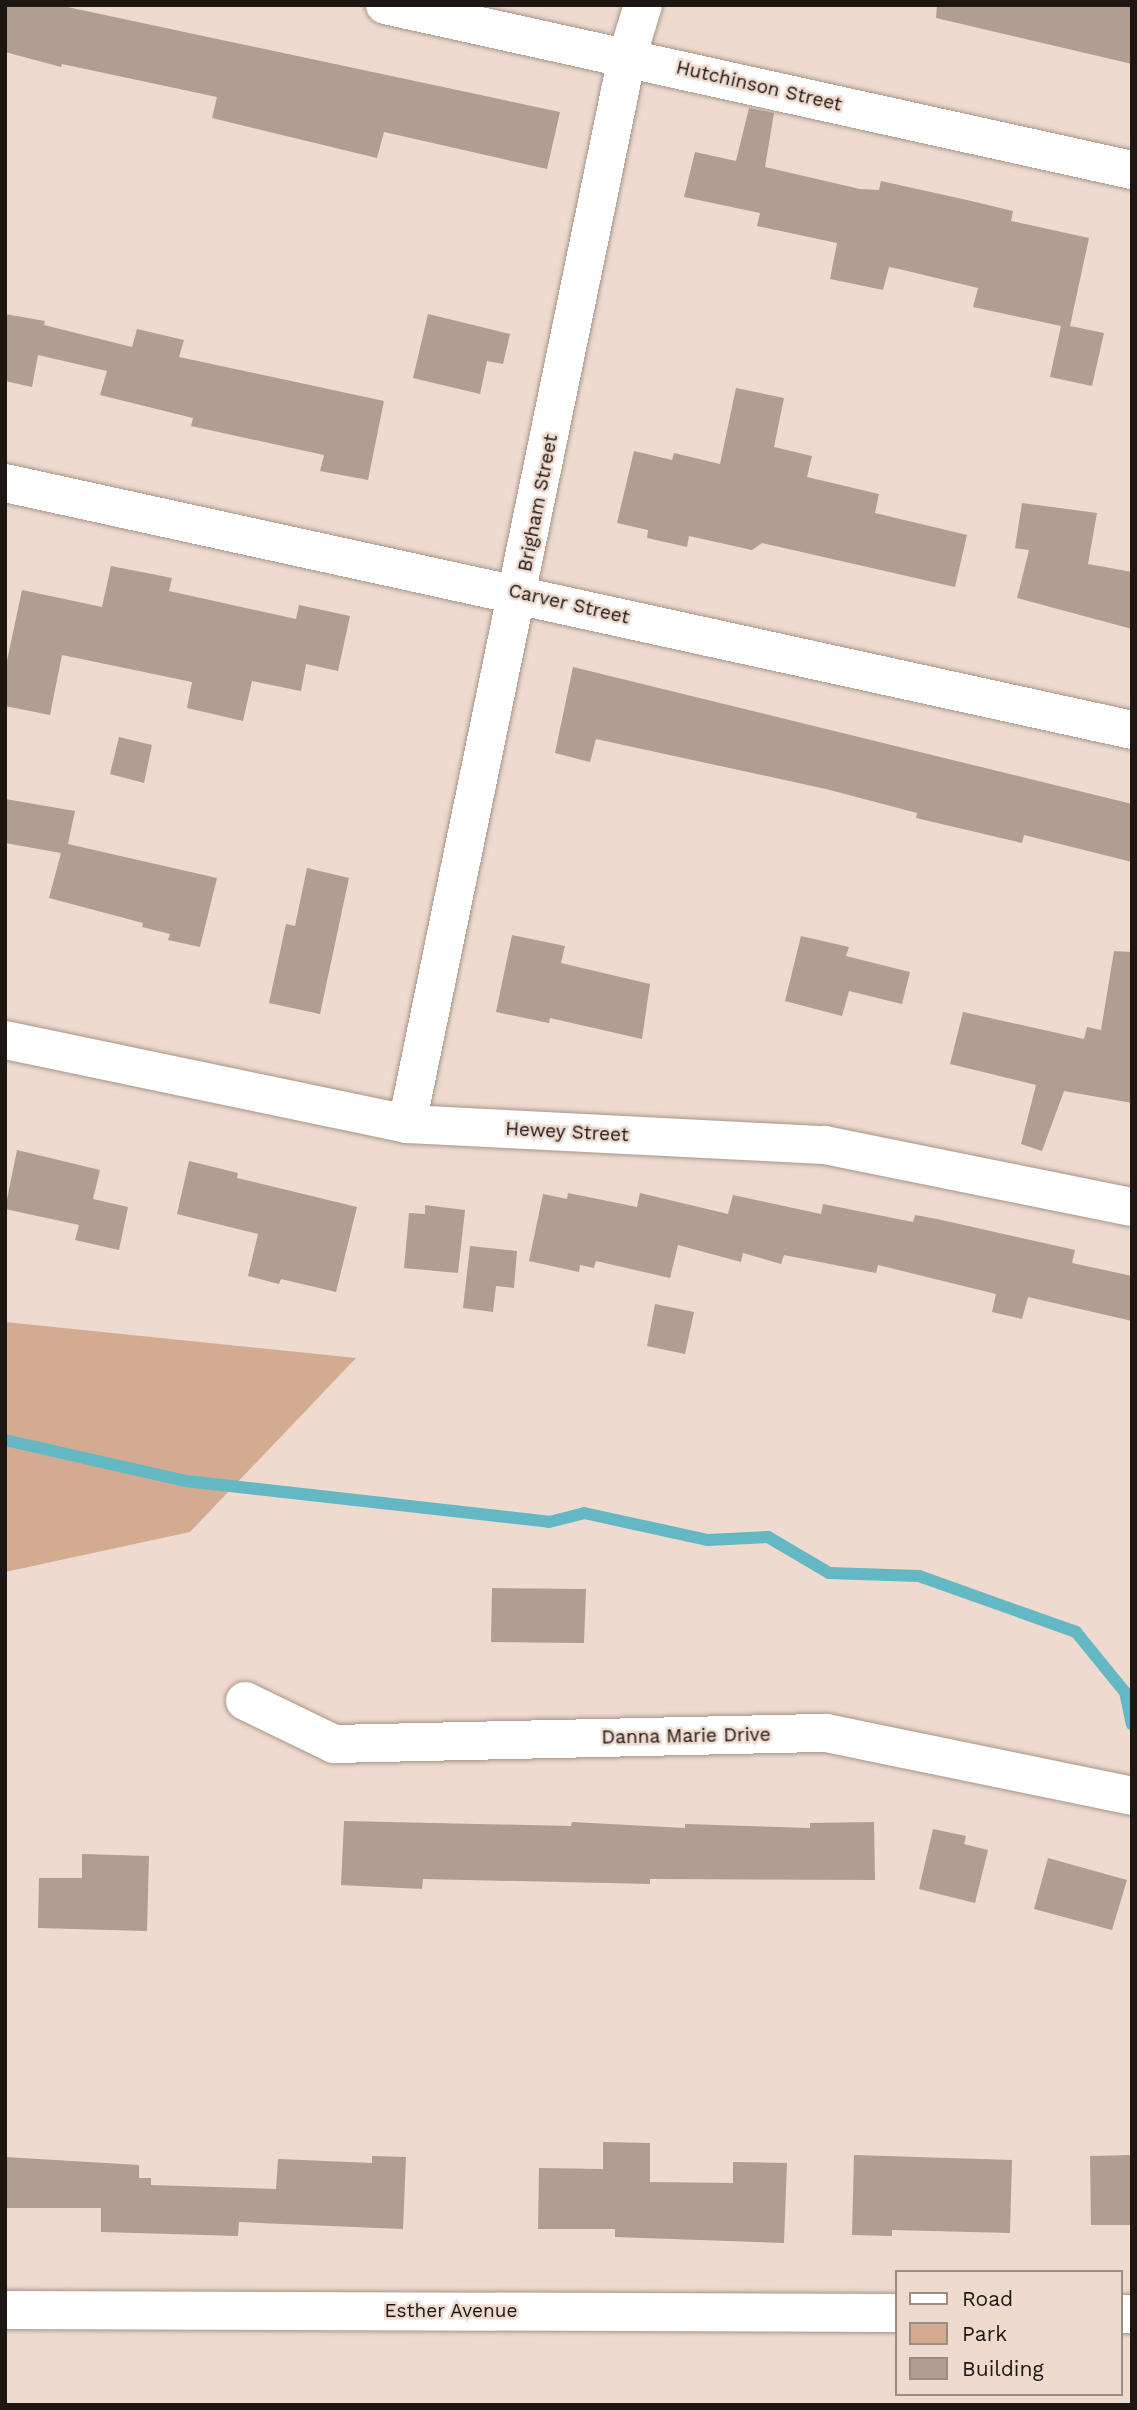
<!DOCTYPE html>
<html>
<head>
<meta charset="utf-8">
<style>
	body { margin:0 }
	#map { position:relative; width:1137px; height:2410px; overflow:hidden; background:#eedace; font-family:"Work Sans",sans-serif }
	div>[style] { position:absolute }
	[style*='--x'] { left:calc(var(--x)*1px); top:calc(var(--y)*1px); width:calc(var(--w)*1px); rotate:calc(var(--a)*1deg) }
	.green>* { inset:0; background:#d3ab91 }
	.stream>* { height:12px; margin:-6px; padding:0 6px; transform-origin:6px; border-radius:6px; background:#63b8c4 }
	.building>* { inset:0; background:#b09e92 }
	.roads { filter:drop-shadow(0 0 2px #a69488) drop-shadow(0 0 2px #a69488) }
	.minor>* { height:38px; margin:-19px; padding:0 19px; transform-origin:19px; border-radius:19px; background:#fff }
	span { translate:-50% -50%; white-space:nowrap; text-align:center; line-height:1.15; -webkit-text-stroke:5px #eedace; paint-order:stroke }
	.street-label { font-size:19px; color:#1d1612 }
	.frame { position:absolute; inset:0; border:7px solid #1d1612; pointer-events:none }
	.legend { position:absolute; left:895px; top:2270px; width:228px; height:126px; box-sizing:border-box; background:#eedace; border:2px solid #9a8c83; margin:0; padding:9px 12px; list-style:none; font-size:21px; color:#1d1612 }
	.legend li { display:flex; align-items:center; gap:14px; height:35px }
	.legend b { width:35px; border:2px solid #9a8c83 }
</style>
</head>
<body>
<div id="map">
	<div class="green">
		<i style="clip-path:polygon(5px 1322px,356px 1358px,190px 1532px,5px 1572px)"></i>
	</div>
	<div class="stream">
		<i style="--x:5;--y:1440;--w:186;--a:12.8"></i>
		<i style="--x:186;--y:1481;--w:365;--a:6.4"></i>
		<i style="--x:549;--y:1522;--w:36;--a:-14"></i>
		<i style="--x:584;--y:1513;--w:127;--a:12.3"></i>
		<i style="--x:708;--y:1540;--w:60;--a:-2.9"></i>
		<i style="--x:768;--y:1537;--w:71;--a:30.5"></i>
		<i style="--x:829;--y:1573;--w:90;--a:1.9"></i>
		<i style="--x:919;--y:1576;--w:167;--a:19.6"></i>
		<i style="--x:1076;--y:1632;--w:77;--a:50.8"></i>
		<i style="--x:1125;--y:1692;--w:33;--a:78"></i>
	</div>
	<div class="building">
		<i style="clip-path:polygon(5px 5px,58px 5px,560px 112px,547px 169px,384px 132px,377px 158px,212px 118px,217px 97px,62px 64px,61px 67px,5px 52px)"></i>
		<i style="clip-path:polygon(937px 5px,1132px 5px,1132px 64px,936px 18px)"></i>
		<i style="clip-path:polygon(749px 108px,774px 113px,765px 167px,860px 189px,879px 190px,881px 181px,967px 200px,1013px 211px,1011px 221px,1089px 238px,1070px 326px,1104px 333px,1092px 386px,1050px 377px,1061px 326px,973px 307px,978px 288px,899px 269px,889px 267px,883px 290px,830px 279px,837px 243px,757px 226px,760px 213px,684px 197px,695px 152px,736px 161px)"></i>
		<i style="clip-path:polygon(5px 314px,45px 321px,44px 325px,132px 347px,137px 329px,184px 340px,179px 357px,384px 401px,368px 480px,320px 471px,324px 455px,191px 426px,193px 418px,100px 395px,107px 371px,38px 355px,32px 387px,5px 381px)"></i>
		<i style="clip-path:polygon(428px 314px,510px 334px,503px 364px,487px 361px,480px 394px,413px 378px)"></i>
		<i style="clip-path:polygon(736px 388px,784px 398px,774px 447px,812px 456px,807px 477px,879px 494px,875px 513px,967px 535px,955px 587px,762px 543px,752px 550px,689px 536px,687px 547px,647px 538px,648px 530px,617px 523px,634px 451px,672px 460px,674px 453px,720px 464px)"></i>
		<i style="clip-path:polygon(1022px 503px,1097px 513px,1088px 564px,1132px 572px,1132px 629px,1017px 598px,1029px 550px,1015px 548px)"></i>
		<i style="clip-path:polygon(111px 566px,172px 578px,169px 591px,296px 619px,299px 605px,350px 616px,338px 671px,306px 664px,301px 691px,252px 681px,243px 721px,187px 708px,192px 682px,62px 655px,50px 715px,5px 706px,5px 670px,22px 590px,102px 607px)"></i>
		<i style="clip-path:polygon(573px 667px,1132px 804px,1132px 862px,1024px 835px,1022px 843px,916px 818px,917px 813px,826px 789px,596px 739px,590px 762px,555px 753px)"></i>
		<i style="clip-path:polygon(119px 737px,152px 745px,144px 783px,110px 774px)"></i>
		<i style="clip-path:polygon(5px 799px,75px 811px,68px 844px,217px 878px,200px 947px,168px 940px,170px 934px,142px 927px,143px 923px,49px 898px,61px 853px,5px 843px)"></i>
		<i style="clip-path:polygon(307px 868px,349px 878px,320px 1014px,269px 1003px,286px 924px,295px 926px)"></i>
		<i style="clip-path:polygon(512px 935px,565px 946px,561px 963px,650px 984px,642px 1039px,550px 1018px,549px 1023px,496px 1012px)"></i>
		<i style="clip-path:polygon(801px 936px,849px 947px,846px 956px,910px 972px,902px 1004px,849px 991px,842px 1016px,785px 1001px)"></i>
		<i style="clip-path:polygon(1114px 951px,1132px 952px,1132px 1103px,1064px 1091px,1042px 1151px,1021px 1144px,1036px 1085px,950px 1064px,963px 1012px,1084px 1039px,1087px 1027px,1101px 1030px)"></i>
		<i style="clip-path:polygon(17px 1150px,100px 1170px,93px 1199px,128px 1207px,119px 1250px,75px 1240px,79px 1225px,5px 1209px)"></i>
		<i style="clip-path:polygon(189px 1161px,238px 1173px,237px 1178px,357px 1207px,336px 1292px,281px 1279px,279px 1284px,248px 1276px,258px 1234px,177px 1214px)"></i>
		<i style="clip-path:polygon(568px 1193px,637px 1207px,640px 1193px,728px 1214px,733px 1195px,821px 1214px,823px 1204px,913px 1222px,915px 1215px,937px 1219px,1075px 1250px,1072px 1263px,1132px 1276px,1132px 1321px,1028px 1297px,1022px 1319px,992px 1312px,996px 1294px,878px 1265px,876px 1273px,784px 1255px,781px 1264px,743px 1253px,741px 1262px,678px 1245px,670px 1278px,596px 1261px,594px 1268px,580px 1265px,579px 1272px,529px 1261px,543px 1194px,567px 1199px)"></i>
		<i style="clip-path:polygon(425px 1205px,465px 1210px,458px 1273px,404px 1268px,409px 1213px,425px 1214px)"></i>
		<i style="clip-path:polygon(470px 1246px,517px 1251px,514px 1288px,496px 1286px,493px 1312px,463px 1308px)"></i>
		<i style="clip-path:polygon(655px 1304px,694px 1312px,685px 1354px,647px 1346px)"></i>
		<i style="clip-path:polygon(492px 1588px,586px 1589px,584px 1643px,491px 1642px)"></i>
		<i style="clip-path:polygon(344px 1821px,571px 1826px,572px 1822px,685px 1828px,685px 1824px,810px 1828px,810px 1823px,874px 1822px,875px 1880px,650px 1879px,650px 1884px,423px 1879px,422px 1889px,341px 1885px)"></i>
		<i style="clip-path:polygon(933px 1829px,966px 1836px,964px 1844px,988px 1850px,975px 1903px,919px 1889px)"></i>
		<i style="clip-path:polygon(82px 1854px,149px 1856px,147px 1931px,38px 1928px,39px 1878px,82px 1878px)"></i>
		<i style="clip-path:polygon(1048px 1858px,1127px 1880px,1112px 1930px,1034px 1909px)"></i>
		<i style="clip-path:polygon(603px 2142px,650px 2143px,650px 2182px,733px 2183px,733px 2162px,787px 2163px,784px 2243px,615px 2237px,615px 2229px,538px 2229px,539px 2168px,603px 2169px)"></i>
		<i style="clip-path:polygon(854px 2155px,1012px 2160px,1010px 2233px,892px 2230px,892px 2236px,852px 2235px)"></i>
		<i style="clip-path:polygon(1132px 2155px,1132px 2225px,1091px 2225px,1090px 2156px)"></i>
		<i style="clip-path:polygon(372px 2156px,406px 2157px,403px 2229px,239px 2222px,238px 2236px,101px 2232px,101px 2208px,5px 2208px,5px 2157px,139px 2165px,139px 2178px,151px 2178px,151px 2185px,276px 2189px,278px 2159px,372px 2163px)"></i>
	</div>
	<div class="roads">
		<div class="minor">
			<i style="--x:385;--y:5;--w:765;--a:12.46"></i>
			<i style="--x:5;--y:483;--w:1154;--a:12.36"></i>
			<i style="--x:5;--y:1040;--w:411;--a:11.8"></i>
			<i style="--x:407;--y:1124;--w:418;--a:2.9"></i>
			<i style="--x:824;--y:1145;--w:314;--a:11.4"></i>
			<i style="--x:407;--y:1124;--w:1089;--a:-78.35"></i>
			<i style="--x:627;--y:57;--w:54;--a:-72.9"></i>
			<i style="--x:245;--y:1701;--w:99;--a:25.8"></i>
			<i style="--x:334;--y:1744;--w:492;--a:-1.3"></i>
			<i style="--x:826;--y:1733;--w:312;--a:11.6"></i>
			<i style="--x:5;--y:2310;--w:892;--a:0.19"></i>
			<i style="--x:1121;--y:2314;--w:11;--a:0"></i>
		</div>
	</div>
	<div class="street-label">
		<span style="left:759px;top:86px;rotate:13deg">Hutchinson Street</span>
		<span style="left:538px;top:503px;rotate:-79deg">Brigham Street</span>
		<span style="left:569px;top:604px;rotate:13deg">Carver Street</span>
		<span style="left:567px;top:1132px;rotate:3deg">Hewey Street</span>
		<span style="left:686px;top:1736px;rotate:-1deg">Danna Marie Drive</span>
		<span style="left:451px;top:2311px">Esther Avenue</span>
	</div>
	<div class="frame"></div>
	<ul class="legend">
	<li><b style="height:9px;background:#fff"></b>Road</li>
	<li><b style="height:19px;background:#d3ab91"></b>Park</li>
	<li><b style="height:19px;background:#b09e92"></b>Building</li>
	</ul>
</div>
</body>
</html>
